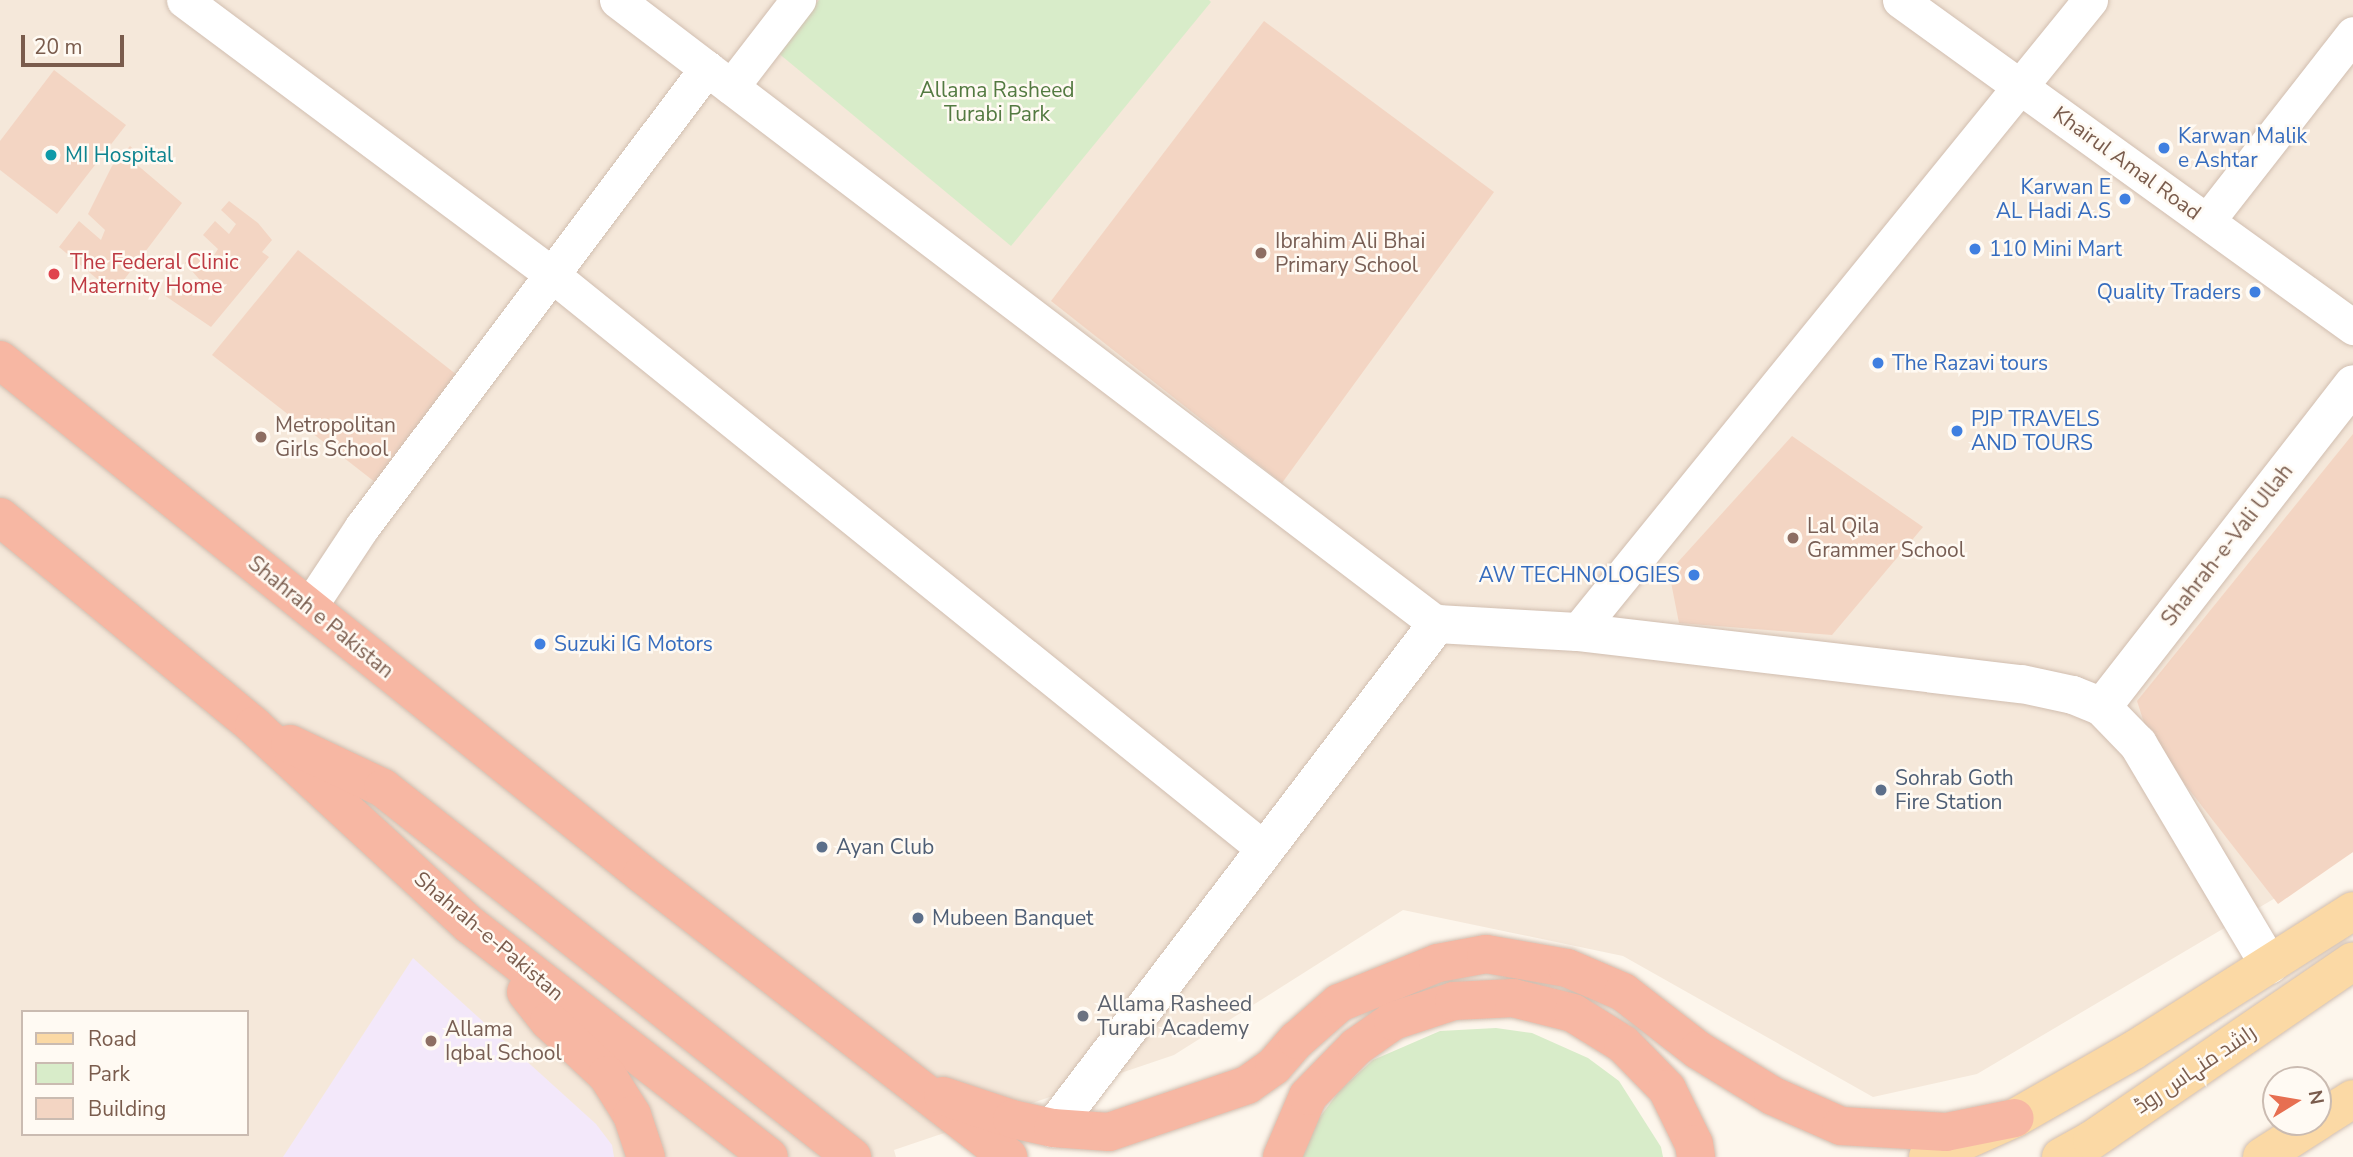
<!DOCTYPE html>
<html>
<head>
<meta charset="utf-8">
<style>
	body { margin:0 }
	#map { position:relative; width:2353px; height:1157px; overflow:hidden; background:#fdf6ec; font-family:"Nunito Sans",Cairo,sans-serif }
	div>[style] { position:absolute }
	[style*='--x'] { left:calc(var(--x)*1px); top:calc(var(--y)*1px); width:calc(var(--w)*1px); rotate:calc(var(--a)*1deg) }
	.residential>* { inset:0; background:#f5e8da }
	.education>* { inset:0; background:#f3e8fa }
	.green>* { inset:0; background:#d8ecc9 }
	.building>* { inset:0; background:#f3d5c3 }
	.roads { filter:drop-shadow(0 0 2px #d1beb0) drop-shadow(0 0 2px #d1beb0) }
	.street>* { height:35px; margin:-17.5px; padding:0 17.5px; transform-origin:17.5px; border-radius:17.5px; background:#fff }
	.secondary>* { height:38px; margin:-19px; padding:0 19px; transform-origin:19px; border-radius:19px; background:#fff }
	.primary>* { height:38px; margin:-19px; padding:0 19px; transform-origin:19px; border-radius:19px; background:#fbd9a5 }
	.highway>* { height:38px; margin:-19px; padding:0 19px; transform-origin:19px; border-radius:19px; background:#f7b7a3 }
	.dots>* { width:19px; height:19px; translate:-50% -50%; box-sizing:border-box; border:4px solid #fffaf3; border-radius:50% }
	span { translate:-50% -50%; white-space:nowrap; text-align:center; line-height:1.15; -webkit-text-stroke:5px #fffaf3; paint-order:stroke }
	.park-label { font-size:21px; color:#537a41 }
	.shop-label { font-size:21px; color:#366cbe }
	.left { translate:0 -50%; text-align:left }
	.right { translate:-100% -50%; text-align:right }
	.culture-label { font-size:21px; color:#0d838f }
	.street-label { font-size:21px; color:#7a5c4d }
	.education-label { font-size:21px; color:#785e54 }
	.health-label { font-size:21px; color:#be3a42 }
	.service-label { font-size:21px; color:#4e5e75 }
	.worship-label { font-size:21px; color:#5b616d }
	.legend { position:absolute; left:21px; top:1010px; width:228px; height:126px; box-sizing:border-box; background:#fffaf3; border:2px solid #cabbb1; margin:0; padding:9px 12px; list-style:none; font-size:21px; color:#7a5c4d }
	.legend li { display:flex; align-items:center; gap:14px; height:35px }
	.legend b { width:35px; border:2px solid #cabbb1 }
	.north { position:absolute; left:2262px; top:1066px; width:70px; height:70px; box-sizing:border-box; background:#fffaf3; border:2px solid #cabbb1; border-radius:50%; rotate:79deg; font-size:19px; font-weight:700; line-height:28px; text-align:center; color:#7a5c4d }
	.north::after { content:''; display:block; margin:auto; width:24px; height:32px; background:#e76f51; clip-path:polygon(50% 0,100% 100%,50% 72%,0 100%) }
	.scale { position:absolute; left:21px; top:35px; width:103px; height:32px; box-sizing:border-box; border:4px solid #7a5c4d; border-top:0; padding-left:9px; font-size:21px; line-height:24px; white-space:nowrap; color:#7a5c4d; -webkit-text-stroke:5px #fffaf3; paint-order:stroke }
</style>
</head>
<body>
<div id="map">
	<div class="residential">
		<i style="clip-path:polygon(evenodd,0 0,2353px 0,2353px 852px,1977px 1074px,1873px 1097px,1623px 956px,1403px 910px,1174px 1055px,894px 1150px,896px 1157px,0 1157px,0 0,23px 1012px,247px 1012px,247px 1134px,23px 1134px,23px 1012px)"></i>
	</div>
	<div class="education">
		<i style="clip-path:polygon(413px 958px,596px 1124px,612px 1145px,614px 1157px,283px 1157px)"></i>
	</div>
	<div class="green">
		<i style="clip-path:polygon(819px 0,1209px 0,1211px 2px,1011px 246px,777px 52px)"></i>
		<i style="clip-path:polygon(1496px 1028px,1532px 1033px,1588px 1058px,1619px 1081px,1661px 1147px,1663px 1157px,1300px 1157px,1314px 1125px,1340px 1090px,1373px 1060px,1440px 1031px)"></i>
	</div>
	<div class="building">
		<i style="clip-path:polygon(1264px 21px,1494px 192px,1282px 483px,1051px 301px)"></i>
		<i style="clip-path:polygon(54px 70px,126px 125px,57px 214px,0 170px,0 141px)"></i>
		<i style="clip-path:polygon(130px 146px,140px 155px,135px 163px,182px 203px,114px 293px,59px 247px,79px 221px,101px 240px,105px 230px,88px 214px,112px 166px)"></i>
		<i style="clip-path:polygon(229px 201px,258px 223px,272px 240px,262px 252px,269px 257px,211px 327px,164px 295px,173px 281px,190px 292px,199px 279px,185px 263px,194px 250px,209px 263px,218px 249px,203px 235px,215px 221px,229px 234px,236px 224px,221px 210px)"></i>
		<i style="clip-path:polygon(298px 250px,457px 375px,380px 486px,212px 355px)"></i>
		<i style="clip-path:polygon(2353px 434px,2353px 852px,2278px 904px,2149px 738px,2137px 701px)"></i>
		<i style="clip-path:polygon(1792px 436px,1923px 527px,1832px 635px,1679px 623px,1669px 572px)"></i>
	</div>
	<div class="roads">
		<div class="street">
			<i style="--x:184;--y:0;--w:458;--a:36.7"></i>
			<i style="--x:551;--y:274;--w:916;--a:38.88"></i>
			<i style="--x:617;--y:0;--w:1030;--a:37.27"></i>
			<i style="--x:1900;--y:0;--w:559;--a:35.82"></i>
			<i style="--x:731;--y:87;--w:110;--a:-52.4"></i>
			<i style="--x:2207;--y:221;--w:237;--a:-52"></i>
			<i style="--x:309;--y:607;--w:96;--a:-56.5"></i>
			<i style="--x:362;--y:527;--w:574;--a:-53.07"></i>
			<i style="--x:1577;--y:632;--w:814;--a:-50.93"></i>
		</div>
		<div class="secondary">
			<i style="--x:2102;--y:707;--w:409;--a:-52.1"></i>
			<i style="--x:1053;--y:1128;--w:634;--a:-52.7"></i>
			<i style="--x:1437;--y:624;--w:140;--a:3.3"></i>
			<i style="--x:1577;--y:632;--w:448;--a:6.7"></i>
			<i style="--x:2022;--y:684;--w:52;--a:12.2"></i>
			<i style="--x:2073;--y:695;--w:31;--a:22"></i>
			<i style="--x:2102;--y:707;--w:52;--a:45.8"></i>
			<i style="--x:2138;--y:744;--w:257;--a:59.3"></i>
		</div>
		<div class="primary">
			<i style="--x:2318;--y:1121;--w:41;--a:-32.2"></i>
			<i style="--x:1928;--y:1157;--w:95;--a:-24.1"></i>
			<i style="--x:2015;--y:1118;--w:137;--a:-29.7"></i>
			<i style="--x:2134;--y:1050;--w:259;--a:-32.4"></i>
			<i style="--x:2061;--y:1157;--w:35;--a:-29"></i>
			<i style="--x:2092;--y:1140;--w:316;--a:-34.4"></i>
			<i style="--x:2262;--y:1157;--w:65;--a:-32.5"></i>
		</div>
		<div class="highway">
			<i style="--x:0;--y:360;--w:822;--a:38.68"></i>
			<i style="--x:642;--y:874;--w:463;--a:37.7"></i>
			<i style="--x:0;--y:517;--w:329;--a:39.4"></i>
			<i style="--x:254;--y:726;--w:294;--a:42.7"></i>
			<i style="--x:470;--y:925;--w:378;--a:37.8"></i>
			<i style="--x:290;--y:744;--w:103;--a:25.3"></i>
			<i style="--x:383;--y:788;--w:597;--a:38.19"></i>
			<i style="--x:526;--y:992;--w:37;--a:52"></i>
			<i style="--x:549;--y:1021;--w:79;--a:43"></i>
			<i style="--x:607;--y:1075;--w:47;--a:58"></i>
			<i style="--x:632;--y:1115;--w:44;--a:71.6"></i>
			<i style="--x:943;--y:1096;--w:73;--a:18.4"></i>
			<i style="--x:1012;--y:1119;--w:42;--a:12.4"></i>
			<i style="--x:1053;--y:1128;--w:56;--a:4.1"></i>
			<i style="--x:1109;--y:1132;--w:146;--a:-18.8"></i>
			<i style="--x:1247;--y:1085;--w:33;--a:-35"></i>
			<i style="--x:1274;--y:1066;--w:35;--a:-49"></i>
			<i style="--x:1297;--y:1040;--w:56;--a:-41.4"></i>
			<i style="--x:1339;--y:1003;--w:107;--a:-22"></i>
			<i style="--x:1438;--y:963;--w:49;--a:-10.6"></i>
			<i style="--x:1486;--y:954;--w:82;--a:9.8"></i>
			<i style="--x:1567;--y:968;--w:61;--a:23.2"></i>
			<i style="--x:1623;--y:992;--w:95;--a:37.7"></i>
			<i style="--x:1698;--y:1050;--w:88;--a:31.5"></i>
			<i style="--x:1773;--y:1096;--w:74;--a:23.8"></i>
			<i style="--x:1841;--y:1126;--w:105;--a:3.3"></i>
			<i style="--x:1946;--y:1132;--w:70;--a:-11.5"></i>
			<i style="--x:1282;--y:1157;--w:66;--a:-66.9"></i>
			<i style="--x:1308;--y:1096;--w:69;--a:-45.6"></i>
			<i style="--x:1356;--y:1047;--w:45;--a:-35.1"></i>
			<i style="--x:1393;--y:1021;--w:64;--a:-18.2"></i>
			<i style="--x:1454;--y:1001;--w:59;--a:-2.9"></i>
			<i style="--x:1513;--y:998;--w:62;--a:14"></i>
			<i style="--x:1573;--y:1013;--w:59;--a:31.8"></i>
			<i style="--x:1623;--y:1044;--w:63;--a:45.6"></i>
			<i style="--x:1667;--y:1089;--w:61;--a:63.9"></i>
			<i style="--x:1694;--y:1144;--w:13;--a:81"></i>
		</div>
	</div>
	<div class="dots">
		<i style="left:2164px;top:148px;background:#3f7fe0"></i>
		<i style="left:51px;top:155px;background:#0f9aa8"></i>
		<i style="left:2125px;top:199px;background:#3f7fe0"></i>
		<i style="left:1975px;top:249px;background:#3f7fe0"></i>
		<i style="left:1261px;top:253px;background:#8d6e63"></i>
		<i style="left:54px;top:274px;background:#e0444e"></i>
		<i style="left:2255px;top:292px;background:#3f7fe0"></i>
		<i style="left:1878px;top:363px;background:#3f7fe0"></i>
		<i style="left:1957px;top:431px;background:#3f7fe0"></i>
		<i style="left:261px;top:437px;background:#8d6e63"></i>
		<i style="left:1793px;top:538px;background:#8d6e63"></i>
		<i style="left:1694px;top:575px;background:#3f7fe0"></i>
		<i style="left:540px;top:644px;background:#3f7fe0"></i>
		<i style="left:1881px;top:790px;background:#5c6f8a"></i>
		<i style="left:822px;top:847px;background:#5c6f8a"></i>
		<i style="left:918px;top:918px;background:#5c6f8a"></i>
		<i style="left:1083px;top:1016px;background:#6b7280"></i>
		<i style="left:431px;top:1041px;background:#8d6e63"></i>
	</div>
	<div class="park-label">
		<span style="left:997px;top:102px">Allama Rasheed<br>Turabi Park</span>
	</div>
	<div class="shop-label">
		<span class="left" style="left:2178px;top:148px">Karwan Malik<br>e Ashtar</span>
		<span class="right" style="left:2111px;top:199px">Karwan E<br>AL Hadi A.S</span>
		<span class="left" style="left:1989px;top:249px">110 Mini Mart</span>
		<span class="right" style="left:2241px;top:292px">Quality Traders</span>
		<span class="left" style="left:1892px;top:363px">The Razavi tours</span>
		<span class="left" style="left:1971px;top:431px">PJP TRAVELS<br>AND TOURS</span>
		<span class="right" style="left:1680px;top:575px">AW TECHNOLOGIES</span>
		<span class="left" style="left:554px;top:644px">Suzuki IG Motors</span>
	</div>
	<div class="culture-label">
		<span class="left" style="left:65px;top:155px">MI Hospital</span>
	</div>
	<div class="street-label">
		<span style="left:2127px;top:163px;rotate:36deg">Khairul Amal Road</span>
		<span style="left:2227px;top:545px;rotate:-52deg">Shahrah-e-Vali Ullah</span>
		<span style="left:321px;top:617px;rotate:39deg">Shahrah e Pakistan</span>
		<span style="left:489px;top:936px;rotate:40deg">Shahrah-e-Pakistan</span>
		<span style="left:2195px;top:1069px;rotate:-34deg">راشد منہاس روڈ</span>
	</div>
	<div class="education-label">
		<span class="left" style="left:1275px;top:253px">Ibrahim Ali Bhai<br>Primary School</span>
		<span class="left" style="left:275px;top:437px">Metropolitan<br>Girls School</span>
		<span class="left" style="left:1807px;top:538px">Lal Qila<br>Grammer School</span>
		<span class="left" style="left:445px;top:1041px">Allama<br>Iqbal School</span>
	</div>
	<div class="health-label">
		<span class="left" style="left:70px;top:274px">The Federal Clinic<br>Maternity Home</span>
	</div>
	<div class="service-label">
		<span class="left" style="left:1895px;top:790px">Sohrab Goth<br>Fire Station</span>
		<span class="left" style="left:836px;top:847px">Ayan Club</span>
		<span class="left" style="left:932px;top:918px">Mubeen Banquet</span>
	</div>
	<div class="worship-label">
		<span class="left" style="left:1097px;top:1016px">Allama Rasheed<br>Turabi Academy</span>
	</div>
	<ul class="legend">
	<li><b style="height:9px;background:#fbd9a5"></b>Road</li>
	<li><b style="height:19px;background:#d8ecc9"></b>Park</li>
	<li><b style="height:19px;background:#f3d5c3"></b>Building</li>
	</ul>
	<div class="north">N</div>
	<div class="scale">20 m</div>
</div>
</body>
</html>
